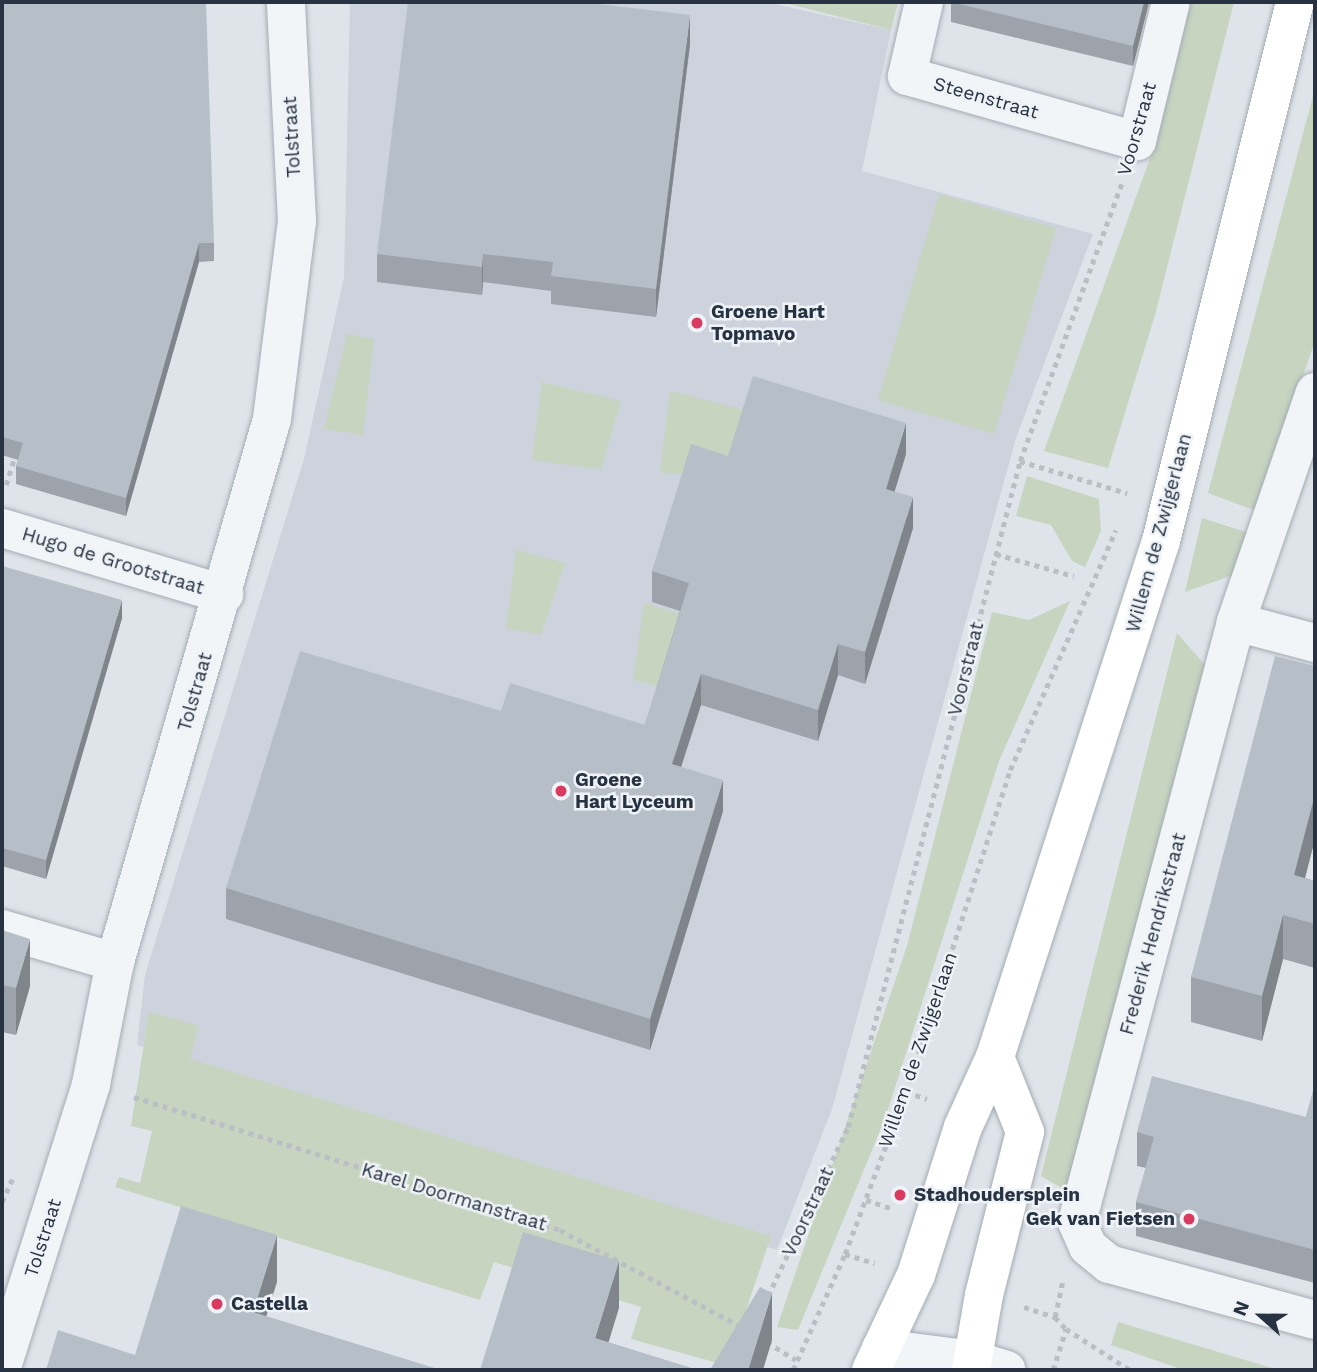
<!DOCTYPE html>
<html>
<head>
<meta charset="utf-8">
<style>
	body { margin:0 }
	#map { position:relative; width:1317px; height:1372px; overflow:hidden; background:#dfe4ea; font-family:"Work Sans",sans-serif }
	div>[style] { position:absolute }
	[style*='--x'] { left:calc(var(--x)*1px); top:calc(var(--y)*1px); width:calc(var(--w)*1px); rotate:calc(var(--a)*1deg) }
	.built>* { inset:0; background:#cdd3dc }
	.green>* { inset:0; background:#c7d4c0 }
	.path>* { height:4.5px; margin-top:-2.25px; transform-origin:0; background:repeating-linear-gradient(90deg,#b9bfc4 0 5px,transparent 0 10px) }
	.roads { filter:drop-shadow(0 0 2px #a4abb4) drop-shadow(0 0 2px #a4abb4) }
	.street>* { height:38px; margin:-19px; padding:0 19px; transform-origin:19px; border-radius:19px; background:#f2f5f7 }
	.secondary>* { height:38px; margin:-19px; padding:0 19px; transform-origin:19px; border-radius:19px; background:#fff }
	.wall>* { inset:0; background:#9da3ab }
	.shaded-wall>* { inset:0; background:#7f858b }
	.building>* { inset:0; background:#b6bec7 }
	.dots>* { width:19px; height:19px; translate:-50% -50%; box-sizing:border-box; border:4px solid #eff3f7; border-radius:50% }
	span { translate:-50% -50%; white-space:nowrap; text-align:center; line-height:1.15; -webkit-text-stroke:5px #eff3f7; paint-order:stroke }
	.street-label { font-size:19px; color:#273342 }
	.poi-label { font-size:19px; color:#273342; font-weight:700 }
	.left { translate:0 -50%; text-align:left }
	.right { translate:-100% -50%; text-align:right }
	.frame { position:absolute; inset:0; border:4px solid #273342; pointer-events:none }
	.north { position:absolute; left:1226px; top:1281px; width:70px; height:70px; -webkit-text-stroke:5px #eff3f7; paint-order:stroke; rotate:291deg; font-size:19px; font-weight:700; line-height:28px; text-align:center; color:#273342 }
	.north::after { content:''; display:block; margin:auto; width:24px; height:32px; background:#273342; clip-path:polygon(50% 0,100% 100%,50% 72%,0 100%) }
</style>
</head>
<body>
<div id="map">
	<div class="built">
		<i style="clip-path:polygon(350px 2px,766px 2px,891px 30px,862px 171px,1093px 234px,1016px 438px,832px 1109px,777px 1250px,137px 1045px,145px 975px,304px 459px,344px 277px)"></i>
	</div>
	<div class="green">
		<i style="clip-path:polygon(781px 2px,898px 2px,891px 30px)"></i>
		<i style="clip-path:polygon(1191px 2px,1234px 2px,1155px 315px,1108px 468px,1044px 451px,1158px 136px)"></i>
		<i style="clip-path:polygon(1315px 88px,1315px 341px,1256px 511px,1208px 493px)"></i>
		<i style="clip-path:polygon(939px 194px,1056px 228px,994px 434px,878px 400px)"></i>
		<i style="clip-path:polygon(347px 334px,374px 339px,363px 435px,324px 429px)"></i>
		<i style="clip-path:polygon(542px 382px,621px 401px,601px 469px,532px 460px)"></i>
		<i style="clip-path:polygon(670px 391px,749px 411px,728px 479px,660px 472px)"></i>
		<i style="clip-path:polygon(1027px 476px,1099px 499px,1101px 531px,1085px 567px,1072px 561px,1051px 525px,1016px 516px)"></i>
		<i style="clip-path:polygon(1202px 518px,1249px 533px,1236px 574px,1185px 592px)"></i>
		<i style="clip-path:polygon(516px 550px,565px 563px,541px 635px,506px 628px)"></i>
		<i style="clip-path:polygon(1070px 601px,999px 761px,886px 1116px,798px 1330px,777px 1327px,907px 946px,992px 612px,1029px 620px)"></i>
		<i style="clip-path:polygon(644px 603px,683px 615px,661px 687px,633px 680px)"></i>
		<i style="clip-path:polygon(1177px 633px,1207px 667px,1067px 1191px,1041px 1176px)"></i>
		<i style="clip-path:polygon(149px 1012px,199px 1026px,190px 1059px,771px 1236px,737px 1337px,743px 1370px,631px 1339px,641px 1307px,494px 1262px,480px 1300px,115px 1187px,119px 1177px,140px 1183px,152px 1131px,131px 1126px)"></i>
		<i style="clip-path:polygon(1118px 1322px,1279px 1370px,1184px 1370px,1111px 1345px)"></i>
	</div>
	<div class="path">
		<i style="--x:1020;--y:461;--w:112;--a:16.7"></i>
		<i style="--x:6;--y:485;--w:34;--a:-73"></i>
		<i style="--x:996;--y:554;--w:81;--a:15.8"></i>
		<i style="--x:906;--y:1092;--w:22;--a:18"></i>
		<i style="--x:134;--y:1097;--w:446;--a:17.3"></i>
		<i style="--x:560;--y:1230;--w:206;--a:28.1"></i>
		<i style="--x:866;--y:1200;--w:28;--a:18"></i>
		<i style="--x:2;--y:1202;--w:27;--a:-66"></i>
		<i style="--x:845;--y:1254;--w:31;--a:17"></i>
		<i style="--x:768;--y:1296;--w:187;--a:-64.7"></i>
		<i style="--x:848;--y:1127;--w:688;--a:-75.52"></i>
		<i style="--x:1020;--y:461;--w:299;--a:-69.9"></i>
		<i style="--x:1024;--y:1307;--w:33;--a:18"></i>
		<i style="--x:1055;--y:1317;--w:16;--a:47"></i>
		<i style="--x:1066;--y:1329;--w:76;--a:32.6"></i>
		<i style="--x:1055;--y:1317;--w:35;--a:-78"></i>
		<i style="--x:767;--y:1342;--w:34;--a:32"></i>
		<i style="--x:793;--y:1370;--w:127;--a:-65.9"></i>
		<i style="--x:845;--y:1254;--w:173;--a:-69.4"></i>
		<i style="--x:906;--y:1092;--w:338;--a:-72.1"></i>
		<i style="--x:1010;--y:770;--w:262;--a:-66.2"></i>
		<i style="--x:1053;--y:1370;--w:43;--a:-72.4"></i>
	</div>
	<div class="roads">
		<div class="street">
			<i style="--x:924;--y:2;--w:76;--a:102.9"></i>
			<i style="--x:907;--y:76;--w:239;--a:15.8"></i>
			<i style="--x:1137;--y:141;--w:143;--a:-76.3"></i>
			<i style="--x:1315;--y:392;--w:243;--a:109"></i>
			<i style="--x:1236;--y:622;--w:621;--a:104.84"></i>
			<i style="--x:1077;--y:1222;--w:27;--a:66"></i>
			<i style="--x:1088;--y:1247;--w:27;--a:39"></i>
			<i style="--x:1109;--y:1264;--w:213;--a:15.2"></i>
			<i style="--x:2;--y:528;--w:232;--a:16.6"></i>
			<i style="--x:1236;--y:622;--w:82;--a:14.9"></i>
			<i style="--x:2;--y:929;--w:118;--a:16.3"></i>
			<i style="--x:881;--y:1348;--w:94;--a:7.4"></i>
			<i style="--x:974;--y:1360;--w:34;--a:17"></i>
			<i style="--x:2;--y:1367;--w:297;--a:-72.5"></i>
			<i style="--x:91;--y:1084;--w:124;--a:-78.9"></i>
			<i style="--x:115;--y:962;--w:565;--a:-73.87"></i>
			<i style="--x:272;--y:419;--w:200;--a:-82.8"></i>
			<i style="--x:297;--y:221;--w:219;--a:-92.9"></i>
		</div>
		<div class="secondary">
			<i style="--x:871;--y:1370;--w:105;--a:-64.7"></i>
			<i style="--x:916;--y:1275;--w:155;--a:-72.4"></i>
			<i style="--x:963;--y:1127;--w:77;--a:-65.4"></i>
			<i style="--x:995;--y:1057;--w:542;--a:-72.17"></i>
			<i style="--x:1161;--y:541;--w:555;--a:-76.04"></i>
			<i style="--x:971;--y:1370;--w:76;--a:-80.2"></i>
			<i style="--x:984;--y:1295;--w:168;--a:-75.9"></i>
			<i style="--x:1025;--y:1132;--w:81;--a:-111.8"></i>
		</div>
	</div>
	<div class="wall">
		<i style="clip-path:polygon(2px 2px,214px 243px,214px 261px,199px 262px,126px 516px,16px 484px,16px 466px,18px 460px,2px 455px)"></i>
		<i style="clip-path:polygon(951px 2px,1149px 2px,1133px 66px,951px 22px)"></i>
		<i style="clip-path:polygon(690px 44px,656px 317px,551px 304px,551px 291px,483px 282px,482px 295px,377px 282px,377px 254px)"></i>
		<i style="clip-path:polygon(906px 454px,894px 492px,913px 528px,865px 684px,838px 675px,818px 741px,701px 705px,681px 767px,723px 811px,650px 1050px,226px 919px,226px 888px,501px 711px,645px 725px,680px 611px,652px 602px,652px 571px,728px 456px)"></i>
		<i style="clip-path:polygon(2px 566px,122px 618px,46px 879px,2px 866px)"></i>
		<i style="clip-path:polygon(1315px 666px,1315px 839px,1305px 878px,1315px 881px,1315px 968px,1283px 959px,1262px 1041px,1191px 1022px,1191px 977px)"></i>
		<i style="clip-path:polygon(2px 930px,30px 986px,16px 1035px,2px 1032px,2px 1033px)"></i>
		<i style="clip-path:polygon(1315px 1084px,1315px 1283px,1136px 1236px,1136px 1202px,1146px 1168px,1137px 1166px,1137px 1132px,1306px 1117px)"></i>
	</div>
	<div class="shaded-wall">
		<i style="clip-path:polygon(1144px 2px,1149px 2px,1133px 66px,1133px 46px)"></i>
		<i style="clip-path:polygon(690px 15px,690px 44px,656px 317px,656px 289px)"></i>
		<i style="clip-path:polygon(199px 243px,199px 262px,126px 516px,126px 498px)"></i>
		<i style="clip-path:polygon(483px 254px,483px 282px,482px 295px,482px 267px)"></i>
		<i style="clip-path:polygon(906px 423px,906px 454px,886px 520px,886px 489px)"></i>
		<i style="clip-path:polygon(913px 497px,913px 528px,865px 684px,865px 652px)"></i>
		<i style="clip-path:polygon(122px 600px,122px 618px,46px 879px,46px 860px)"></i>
		<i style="clip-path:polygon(838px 644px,838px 675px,818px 741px,818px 710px)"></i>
		<i style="clip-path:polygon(701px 674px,701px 705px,672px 795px,672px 764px)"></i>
		<i style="clip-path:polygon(723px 780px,723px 811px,650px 1050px,650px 1019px)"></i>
		<i style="clip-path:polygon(1315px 794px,1315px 839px,1294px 920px,1294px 875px)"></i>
		<i style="clip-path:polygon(1283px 915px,1283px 959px,1262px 1041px,1262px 996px)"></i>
		<i style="clip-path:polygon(30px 939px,30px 986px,16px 1035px,16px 988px)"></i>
		<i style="clip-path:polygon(277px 1235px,277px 1282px,253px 1359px,253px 1312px)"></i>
		<i style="clip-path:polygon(619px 1261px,619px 1308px,600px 1370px,595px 1338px)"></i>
		<i style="clip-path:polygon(772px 1293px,772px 1340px,763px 1370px,748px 1370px)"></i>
	</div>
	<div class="building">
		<i style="clip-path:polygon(2px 2px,206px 2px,214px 243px,199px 243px,126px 498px,16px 466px,23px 443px,2px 437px)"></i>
		<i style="clip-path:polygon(408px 2px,582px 2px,690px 15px,656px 289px,551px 276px,553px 262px,483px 254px,482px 267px,377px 254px)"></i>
		<i style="clip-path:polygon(951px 2px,1144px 2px,1133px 46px)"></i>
		<i style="clip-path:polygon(753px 376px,906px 423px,886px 489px,913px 497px,865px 652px,838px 644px,818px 710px,701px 674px,672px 764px,723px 780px,650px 1019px,226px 888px,300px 651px,501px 711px,510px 683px,645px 725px,689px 583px,652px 571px,691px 444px,728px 456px)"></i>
		<i style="clip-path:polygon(2px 566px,122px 600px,46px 860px,2px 848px)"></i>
		<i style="clip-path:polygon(1275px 656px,1315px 666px,1315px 794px,1294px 875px,1315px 881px,1315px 924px,1283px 915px,1262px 996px,1191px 977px)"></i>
		<i style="clip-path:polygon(2px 930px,30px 939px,16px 988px,2px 985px,2px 986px)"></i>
		<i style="clip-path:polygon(1152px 1076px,1306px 1117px,1315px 1084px,1315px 1250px,1136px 1202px,1154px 1137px,1137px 1132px)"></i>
		<i style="clip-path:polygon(181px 1206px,277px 1235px,253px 1312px,441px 1370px,46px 1370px,58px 1330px,135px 1355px)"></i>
		<i style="clip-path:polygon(523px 1232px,619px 1261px,595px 1338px,698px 1370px,480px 1370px)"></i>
		<i style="clip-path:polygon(760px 1287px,772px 1293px,748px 1370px,710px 1370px)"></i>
	</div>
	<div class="dots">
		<i style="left:697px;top:323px;background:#d83b5f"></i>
		<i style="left:561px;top:791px;background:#d83b5f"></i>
		<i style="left:900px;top:1195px;background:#d83b5f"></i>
		<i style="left:1189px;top:1219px;background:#d83b5f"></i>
		<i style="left:217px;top:1304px;background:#d83b5f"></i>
	</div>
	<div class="street-label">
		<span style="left:986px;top:98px;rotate:16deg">Steenstraat</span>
		<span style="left:1137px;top:129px;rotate:-74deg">Voorstraat</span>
		<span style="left:292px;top:137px;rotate:-93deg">Tolstraat</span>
		<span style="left:1159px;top:533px;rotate:-75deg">Willem de Zwijgerlaan</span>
		<span style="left:113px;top:561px;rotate:17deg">Hugo de Grootstraat</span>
		<span style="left:966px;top:669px;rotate:-76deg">Voorstraat</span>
		<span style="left:195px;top:692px;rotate:-74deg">Tolstraat</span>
		<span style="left:1153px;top:934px;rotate:-75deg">Frederik Hendrikstraat</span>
		<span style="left:918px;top:1050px;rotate:-71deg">Willem de Zwijgerlaan</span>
		<span style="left:454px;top:1197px;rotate:17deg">Karel Doormanstraat</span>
		<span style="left:808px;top:1212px;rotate:-65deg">Voorstraat</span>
		<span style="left:43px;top:1238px;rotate:-72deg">Tolstraat</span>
	</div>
	<div class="poi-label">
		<span class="left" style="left:711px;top:323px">Groene Hart<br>Topmavo</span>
		<span class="left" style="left:575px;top:791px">Groene<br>Hart Lyceum</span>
		<span class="left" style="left:914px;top:1195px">Stadhoudersplein</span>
		<span class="right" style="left:1175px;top:1219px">Gek van Fietsen</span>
		<span class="left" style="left:231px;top:1304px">Castella</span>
	</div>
	<div class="frame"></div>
	<div class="north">N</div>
</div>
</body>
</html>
